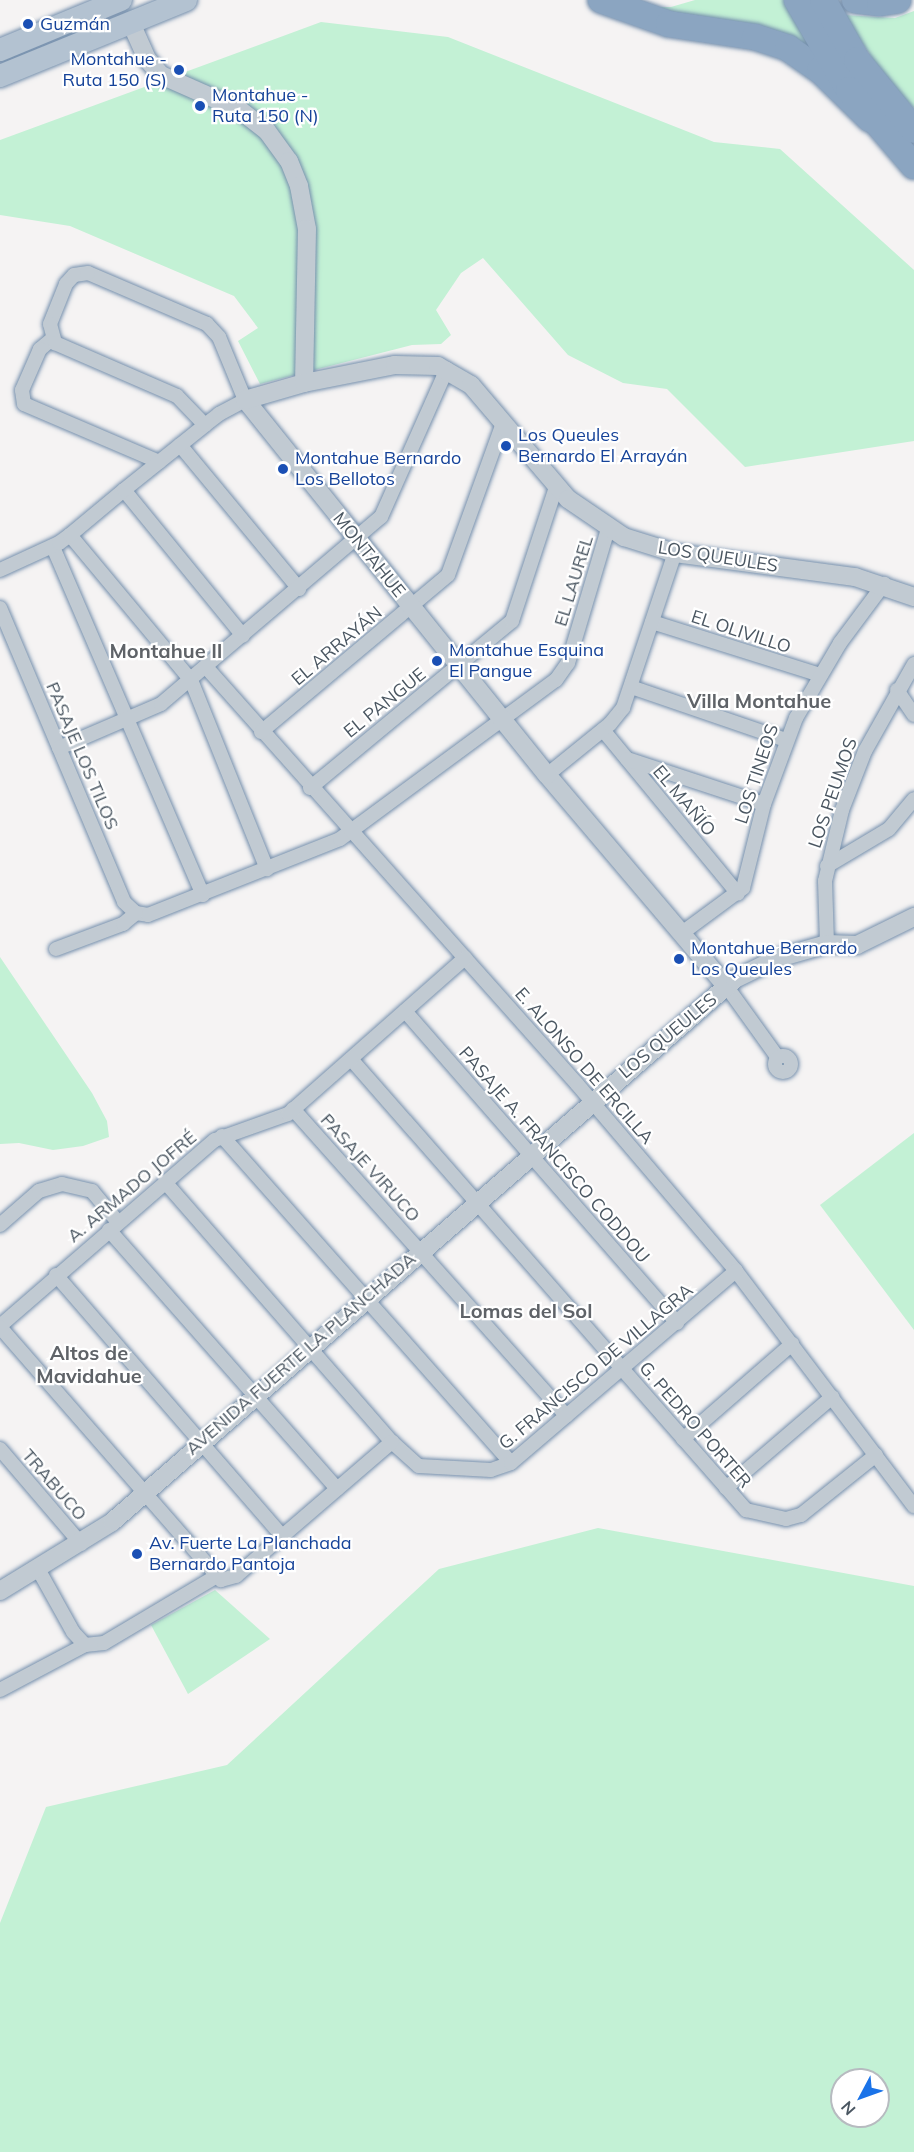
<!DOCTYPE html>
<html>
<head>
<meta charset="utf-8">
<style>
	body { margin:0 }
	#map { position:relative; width:914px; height:2152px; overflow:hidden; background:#f5f3f3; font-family:Mulish,sans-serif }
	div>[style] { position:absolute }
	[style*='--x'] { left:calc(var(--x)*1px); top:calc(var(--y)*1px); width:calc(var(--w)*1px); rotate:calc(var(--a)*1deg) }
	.green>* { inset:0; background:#c3f1d5 }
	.roads { filter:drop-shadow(0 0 2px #7690ad) drop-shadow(0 0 2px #7690ad) }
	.minor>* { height:14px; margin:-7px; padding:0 7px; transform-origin:7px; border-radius:7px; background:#c1cad2 }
	.minor>.ring { margin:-7px; padding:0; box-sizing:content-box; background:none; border:14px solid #c1cad2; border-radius:50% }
	.tertiary>* { height:18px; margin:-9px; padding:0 9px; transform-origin:9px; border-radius:9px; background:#c1cad2 }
	.primary>* { height:22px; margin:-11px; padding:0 11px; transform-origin:11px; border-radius:11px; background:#b3c2d1 }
	.motorway>* { height:26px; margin:-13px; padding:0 13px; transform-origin:13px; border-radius:13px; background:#8ba5c1 }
	.dots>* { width:16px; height:16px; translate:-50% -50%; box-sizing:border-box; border:3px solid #fff; border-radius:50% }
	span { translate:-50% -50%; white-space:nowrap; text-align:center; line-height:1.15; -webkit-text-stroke:4.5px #fff; paint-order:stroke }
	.transit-label { font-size:18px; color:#164399 }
	.left { translate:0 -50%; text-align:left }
	.right { translate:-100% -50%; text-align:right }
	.street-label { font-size:18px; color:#4a5661 }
	.neighbourhood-label { font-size:20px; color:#5f6368; font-weight:700 }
	.north { position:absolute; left:830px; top:2068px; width:60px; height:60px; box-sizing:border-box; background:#fff; border:2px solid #b7bbc0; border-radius:50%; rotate:229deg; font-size:16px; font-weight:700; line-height:24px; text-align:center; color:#4a5661 }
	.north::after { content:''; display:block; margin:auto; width:21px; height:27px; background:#1a73e8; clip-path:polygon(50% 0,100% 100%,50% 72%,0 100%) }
</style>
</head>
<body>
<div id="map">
	<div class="green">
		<i style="clip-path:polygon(695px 0,788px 0,812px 48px,640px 7px,671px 7px)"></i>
		<i style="clip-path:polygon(914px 11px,914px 108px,888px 82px,844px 15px,895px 18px)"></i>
		<i style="clip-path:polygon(321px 22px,448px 37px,714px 142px,780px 149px,914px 270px,914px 441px,745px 467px,667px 389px,623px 383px,568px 355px,483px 258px,461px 273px,436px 310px,451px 335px,441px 344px,412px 345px,260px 384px,238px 341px,258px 328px,234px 296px,70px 226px,0 215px,0 140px)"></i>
		<i style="clip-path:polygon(0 957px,92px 1093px,107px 1121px,109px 1137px,83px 1146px,53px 1150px,19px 1143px,0 1144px)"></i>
		<i style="clip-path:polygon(914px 1133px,914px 1330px,820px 1205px)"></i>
		<i style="clip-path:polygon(evenodd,598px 1528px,914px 1586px,914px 2152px,0 2152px,0 1923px,46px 1807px,227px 1765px,439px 1569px,598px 1528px,842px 2080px,878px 2080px,878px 2116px,842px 2116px,842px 2080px)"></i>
		<i style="clip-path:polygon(215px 1590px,270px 1639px,188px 1694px,151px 1625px)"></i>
	</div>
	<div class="roads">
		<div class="minor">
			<i style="--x:52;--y:339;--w:16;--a:140"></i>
			<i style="--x:40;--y:349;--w:45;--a:113.7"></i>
			<i style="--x:22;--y:390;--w:14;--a:82"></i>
			<i style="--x:24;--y:404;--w:147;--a:23.2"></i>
			<i style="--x:180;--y:445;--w:187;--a:50.4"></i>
			<i style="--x:124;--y:490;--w:188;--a:50.8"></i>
			<i style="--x:70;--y:535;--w:189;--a:50.2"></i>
			<i style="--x:191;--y:680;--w:204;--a:68.1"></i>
			<i style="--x:53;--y:547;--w:379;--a:66.7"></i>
			<i style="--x:0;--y:570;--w:65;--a:-24.6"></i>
			<i style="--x:59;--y:543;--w:14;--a:-36"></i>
			<i style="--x:70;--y:535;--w:70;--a:-39.8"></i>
			<i style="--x:124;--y:490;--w:104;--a:-38.7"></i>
			<i style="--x:205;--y:425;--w:18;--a:-38"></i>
			<i style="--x:219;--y:414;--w:30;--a:-28"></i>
			<i style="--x:245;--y:400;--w:68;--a:-112.4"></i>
			<i style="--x:219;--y:337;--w:18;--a:-133"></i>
			<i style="--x:207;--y:324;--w:129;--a:-156.8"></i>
			<i style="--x:88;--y:273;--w:14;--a:172"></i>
			<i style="--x:74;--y:275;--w:12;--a:132"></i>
			<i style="--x:66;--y:284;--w:43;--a:111.8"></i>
			<i style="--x:50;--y:324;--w:20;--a:75"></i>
			<i style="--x:55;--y:343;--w:133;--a:23.5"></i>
			<i style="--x:177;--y:396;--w:40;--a:46"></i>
			<i style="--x:0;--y:608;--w:319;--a:67.1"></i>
			<i style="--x:124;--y:902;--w:16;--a:43"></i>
			<i style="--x:136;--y:913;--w:12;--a:9"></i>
			<i style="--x:148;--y:915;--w:206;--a:-21.6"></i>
			<i style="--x:340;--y:839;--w:268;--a:-36.4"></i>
			<i style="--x:556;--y:680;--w:21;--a:-55"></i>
			<i style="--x:568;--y:663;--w:140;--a:-73.4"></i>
			<i style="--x:652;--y:622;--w:176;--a:17.5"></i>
			<i style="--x:206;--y:667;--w:558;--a:48.34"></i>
			<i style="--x:577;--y:1084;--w:245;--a:49.6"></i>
			<i style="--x:736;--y:1271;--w:295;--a:52.9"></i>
			<i style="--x:631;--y:687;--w:164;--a:18.9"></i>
			<i style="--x:897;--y:690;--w:30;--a:56"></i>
			<i style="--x:603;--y:730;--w:212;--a:50.5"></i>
			<i style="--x:261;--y:732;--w:244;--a:-40"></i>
			<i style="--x:448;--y:575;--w:162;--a:-70.1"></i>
			<i style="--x:59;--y:748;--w:111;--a:-23.3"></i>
			<i style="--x:161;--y:704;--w:289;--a:-40.4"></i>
			<i style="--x:381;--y:517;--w:162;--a:-66"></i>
			<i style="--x:627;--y:759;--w:144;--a:18.2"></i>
			<i style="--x:547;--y:775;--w:81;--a:-39"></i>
			<i style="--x:610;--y:724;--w:21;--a:-51"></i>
			<i style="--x:623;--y:708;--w:163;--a:-71.5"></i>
			<i style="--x:310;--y:788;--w:262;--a:-39.6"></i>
			<i style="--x:512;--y:621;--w:141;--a:-71.8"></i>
			<i style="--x:827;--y:866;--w:72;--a:-30.8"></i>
			<i style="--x:889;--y:829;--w:39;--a:-50"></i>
			<i style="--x:682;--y:933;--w:76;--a:-36.4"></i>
			<i style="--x:743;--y:888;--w:87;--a:-76"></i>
			<i style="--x:764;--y:804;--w:92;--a:-69.6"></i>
			<i style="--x:796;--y:718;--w:87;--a:-59.6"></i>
			<i style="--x:840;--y:643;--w:74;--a:-53.3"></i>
			<i style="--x:827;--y:944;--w:63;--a:-91.8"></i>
			<i style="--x:825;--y:881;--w:73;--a:-76.5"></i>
			<i style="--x:842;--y:810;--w:63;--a:-68.7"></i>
			<i style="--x:865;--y:751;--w:100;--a:-60.6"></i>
			<i style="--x:56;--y:949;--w:72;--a:-20.5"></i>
			<i style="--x:123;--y:924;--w:17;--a:-40"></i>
			<i style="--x:727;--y:987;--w:87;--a:54.3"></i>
			<i style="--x:405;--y:1011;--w:414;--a:48.9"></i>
			<i class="ring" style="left:775px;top:1056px;width:2px;height:2px"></i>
			<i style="--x:351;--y:1059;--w:600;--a:48.79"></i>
			<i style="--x:746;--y:1510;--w:41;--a:12.7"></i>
			<i style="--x:786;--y:1519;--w:16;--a:-15"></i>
			<i style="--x:801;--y:1515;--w:96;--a:-38.7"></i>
			<i style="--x:293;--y:1109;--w:411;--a:48.3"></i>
			<i style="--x:222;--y:1136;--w:436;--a:48.5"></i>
			<i style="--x:165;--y:1182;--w:345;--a:48.9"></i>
			<i style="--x:392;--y:1442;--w:36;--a:42"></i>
			<i style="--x:419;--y:1466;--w:72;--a:3.2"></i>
			<i style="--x:491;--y:1470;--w:21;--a:-19"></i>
			<i style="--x:511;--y:1463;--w:296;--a:-40.5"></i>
			<i style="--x:0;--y:1225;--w:52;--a:-41.1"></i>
			<i style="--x:39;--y:1191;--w:24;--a:-17"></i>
			<i style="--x:62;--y:1184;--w:31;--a:13"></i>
			<i style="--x:92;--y:1191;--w:40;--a:50"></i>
			<i style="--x:109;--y:1230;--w:345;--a:48.6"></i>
			<i style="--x:56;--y:1275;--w:345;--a:49.1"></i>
			<i style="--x:0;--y:1326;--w:284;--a:-40.9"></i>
			<i style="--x:215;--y:1140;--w:77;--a:-19.6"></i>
			<i style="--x:288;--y:1114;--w:236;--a:-41.4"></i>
			<i style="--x:0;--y:1327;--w:336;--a:48.9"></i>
			<i style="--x:221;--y:1580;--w:16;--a:-15"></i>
			<i style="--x:236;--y:1576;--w:206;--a:-40.7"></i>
			<i style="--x:683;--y:1439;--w:145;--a:-41.1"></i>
			<i style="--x:0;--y:1449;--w:125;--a:49.5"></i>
			<i style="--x:726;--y:1488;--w:140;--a:-40.6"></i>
			<i style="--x:38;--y:1569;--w:72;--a:60.9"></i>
			<i style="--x:73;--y:1632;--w:18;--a:47"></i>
			<i style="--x:0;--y:1690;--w:96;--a:-27.9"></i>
			<i style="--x:85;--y:1645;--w:19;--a:-6"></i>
			<i style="--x:104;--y:1643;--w:129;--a:-30.7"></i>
		</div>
		<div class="tertiary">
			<i style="--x:131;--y:23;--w:39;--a:66"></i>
			<i style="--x:147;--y:59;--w:21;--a:49"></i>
			<i style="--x:161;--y:75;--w:86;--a:23.9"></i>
			<i style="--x:240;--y:110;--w:34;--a:38"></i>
			<i style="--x:267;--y:131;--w:37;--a:54"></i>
			<i style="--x:289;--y:161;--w:27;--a:68"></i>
			<i style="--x:299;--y:186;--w:44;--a:79.5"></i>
			<i style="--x:307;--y:229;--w:154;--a:91.1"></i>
			<i style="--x:727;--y:987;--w:278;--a:-130.3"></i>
			<i style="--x:547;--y:775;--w:481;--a:-128.8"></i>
			<i style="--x:245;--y:400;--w:61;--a:-16.1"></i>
			<i style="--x:304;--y:383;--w:93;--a:-11.2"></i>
			<i style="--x:395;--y:365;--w:43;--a:1.3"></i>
			<i style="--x:438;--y:366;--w:38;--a:30"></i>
			<i style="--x:471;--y:385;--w:150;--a:49.6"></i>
			<i style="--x:568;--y:499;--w:68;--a:34.2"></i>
			<i style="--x:624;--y:537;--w:53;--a:17.4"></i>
			<i style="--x:675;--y:553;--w:182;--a:7.6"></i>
			<i style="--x:855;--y:577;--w:62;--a:18.7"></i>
			<i style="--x:0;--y:1591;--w:132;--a:-31.6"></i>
			<i style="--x:112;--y:1522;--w:826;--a:-41.08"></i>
			<i style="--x:735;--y:979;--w:48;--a:-26"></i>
			<i style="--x:778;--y:958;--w:51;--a:-15.9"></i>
			<i style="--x:827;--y:944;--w:30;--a:2"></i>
			<i style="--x:857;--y:945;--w:64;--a:-26.2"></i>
		</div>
		<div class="primary">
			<i style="--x:0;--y:50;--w:131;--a:-22.5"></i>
			<i style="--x:0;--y:76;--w:201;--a:-22.2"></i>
		</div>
		<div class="motorway">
			<i style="--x:601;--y:0;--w:72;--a:19.4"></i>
			<i style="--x:669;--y:24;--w:87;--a:8.6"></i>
			<i style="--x:755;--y:37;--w:35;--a:18"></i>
			<i style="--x:788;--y:48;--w:39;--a:35"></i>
			<i style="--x:820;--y:70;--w:70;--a:44.4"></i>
			<i style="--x:797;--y:0;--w:104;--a:60"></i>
			<i style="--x:849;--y:90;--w:100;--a:49.5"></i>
			<i style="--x:823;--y:0;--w:69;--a:60.5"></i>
			<i style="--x:857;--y:60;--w:90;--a:50.8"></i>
			<i style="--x:855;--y:0;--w:25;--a:7"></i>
			<i style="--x:880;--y:3;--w:18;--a:-9"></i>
		</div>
	</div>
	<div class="dots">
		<i style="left:28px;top:24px;background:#1a4fb4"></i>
		<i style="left:179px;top:70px;background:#1a4fb4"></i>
		<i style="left:200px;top:106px;background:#1a4fb4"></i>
		<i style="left:506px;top:446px;background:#1a4fb4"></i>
		<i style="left:283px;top:469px;background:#1a4fb4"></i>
		<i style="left:437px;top:661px;background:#1a4fb4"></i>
		<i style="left:679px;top:959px;background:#1a4fb4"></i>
		<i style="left:137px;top:1554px;background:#1a4fb4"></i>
	</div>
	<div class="transit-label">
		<span class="left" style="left:40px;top:24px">Guzmán</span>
		<span class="right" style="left:167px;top:70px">Montahue -<br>Ruta 150 (S)</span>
		<span class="left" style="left:212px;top:106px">Montahue -<br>Ruta 150 (N)</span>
		<span class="left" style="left:518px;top:446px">Los Queules<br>Bernardo El Arrayán</span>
		<span class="left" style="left:295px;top:469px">Montahue Bernardo<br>Los Bellotos</span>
		<span class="left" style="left:449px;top:661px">Montahue Esquina<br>El Pangue</span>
		<span class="left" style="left:691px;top:959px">Montahue Bernardo<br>Los Queules</span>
		<span class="left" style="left:149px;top:1554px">Av. Fuerte La Planchada<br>Bernardo Pantoja</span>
	</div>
	<div class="street-label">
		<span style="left:369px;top:555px;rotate:51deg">MONTAHUE</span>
		<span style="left:718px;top:557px;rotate:9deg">LOS QUEULES</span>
		<span style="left:574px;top:581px;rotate:-73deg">EL LAUREL</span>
		<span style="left:741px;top:632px;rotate:18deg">EL OLIVILLO</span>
		<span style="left:337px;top:646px;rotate:-40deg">EL ARRAYÁN</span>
		<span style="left:385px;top:703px;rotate:-39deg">EL PANGUE</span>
		<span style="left:82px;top:756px;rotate:67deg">PASAJE LOS TILOS</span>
		<span style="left:757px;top:774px;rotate:-72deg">LOS TINEOS</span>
		<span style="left:833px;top:793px;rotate:-71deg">LOS PEUMOS</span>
		<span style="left:684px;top:801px;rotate:50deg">EL MAÑÍO</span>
		<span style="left:668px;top:1036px;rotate:-40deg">LOS QUEULES</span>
		<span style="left:584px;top:1066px;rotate:49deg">E. ALONSO DE ERCILLA</span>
		<span style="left:554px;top:1155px;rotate:49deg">PASAJE A. FRANCISCO CODDOU</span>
		<span style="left:370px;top:1168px;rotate:48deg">PASAJE VIRUCO</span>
		<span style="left:132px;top:1187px;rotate:-40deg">A. ARMADO JOFRÉ</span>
		<span style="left:301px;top:1354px;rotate:-41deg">AVENIDA FUERTE LA PLANCHADA</span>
		<span style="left:596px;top:1367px;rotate:-40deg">G. FRANCISCO DE VILLAGRA</span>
		<span style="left:695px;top:1425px;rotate:49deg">G. PEDRO PORTER</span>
		<span style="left:54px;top:1485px;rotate:49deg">TRABUCO</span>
	</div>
	<div class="neighbourhood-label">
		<span style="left:166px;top:650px">Montahue II</span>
		<span style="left:759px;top:700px">Villa Montahue</span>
		<span style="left:526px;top:1310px">Lomas del Sol</span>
		<span style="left:89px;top:1364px">Altos de<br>Mavidahue</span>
	</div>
	<div class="north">N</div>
</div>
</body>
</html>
